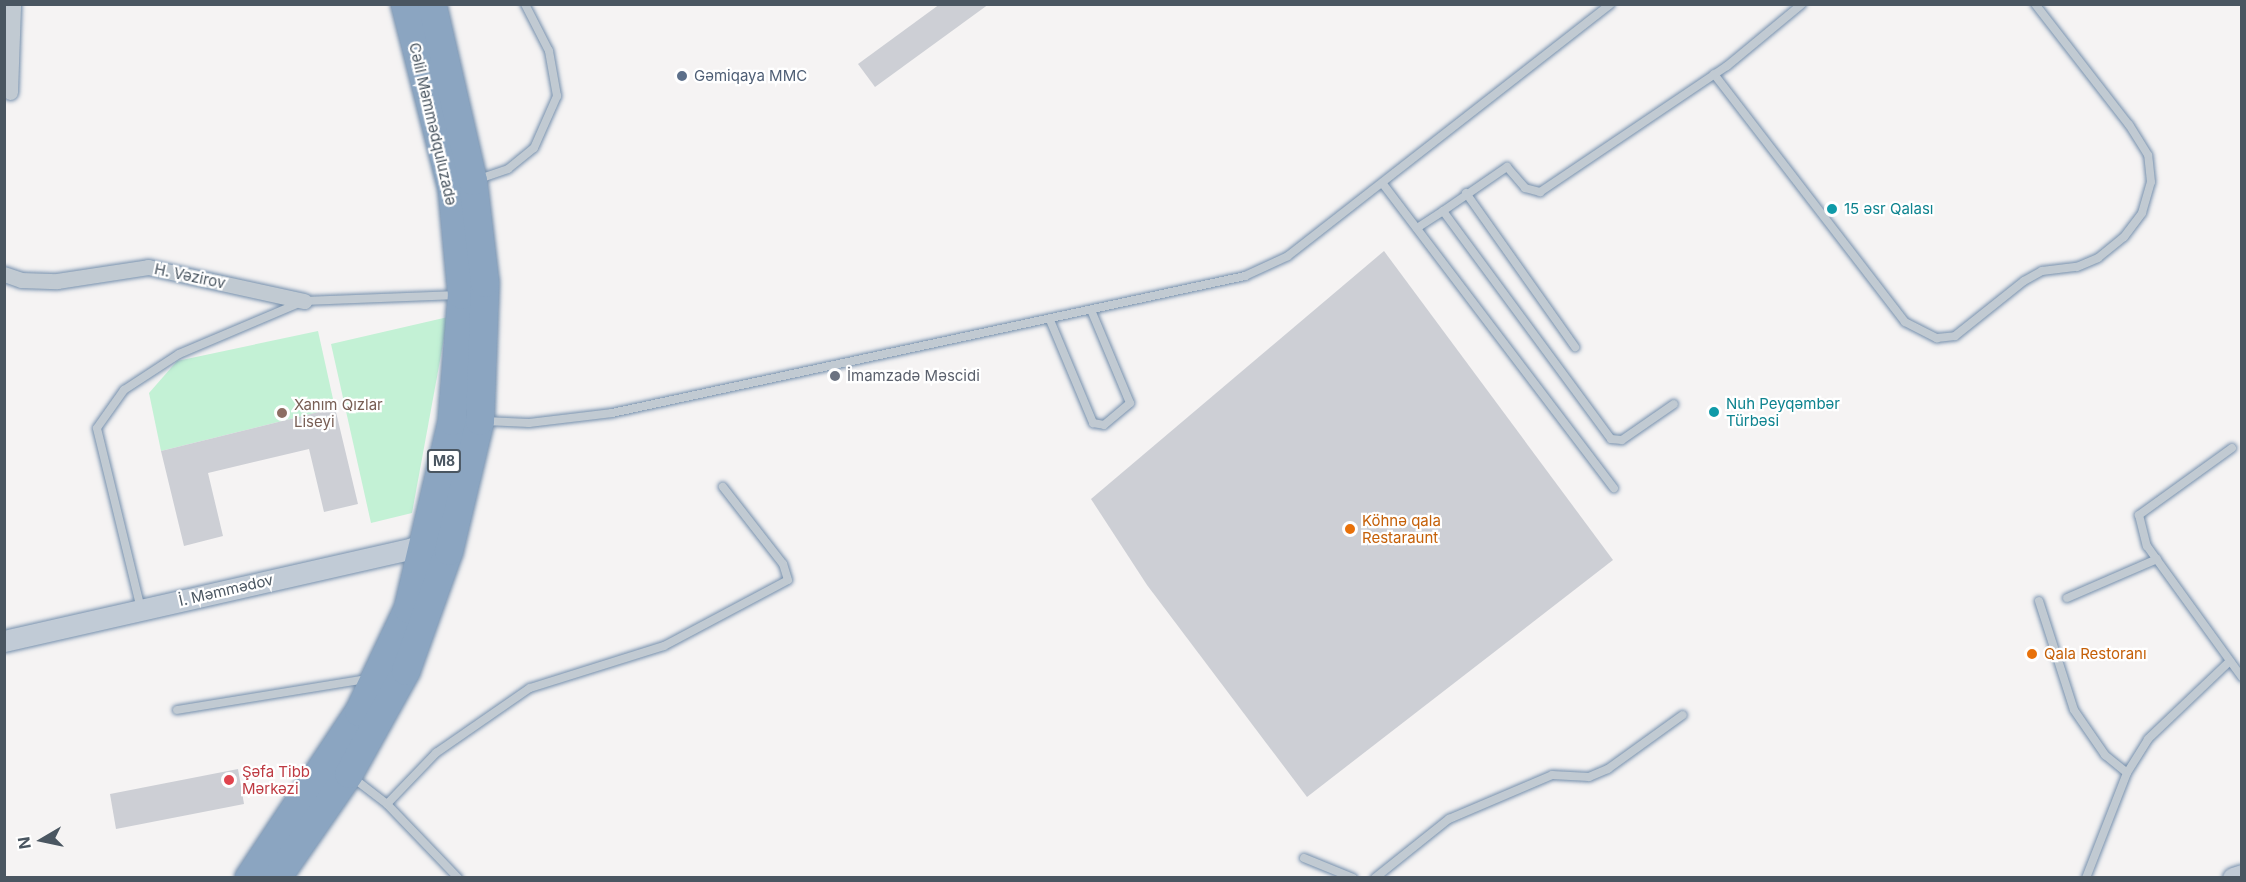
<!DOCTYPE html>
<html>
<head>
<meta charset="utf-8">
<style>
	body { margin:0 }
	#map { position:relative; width:2246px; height:882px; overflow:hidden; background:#f5f3f3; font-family:Inter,sans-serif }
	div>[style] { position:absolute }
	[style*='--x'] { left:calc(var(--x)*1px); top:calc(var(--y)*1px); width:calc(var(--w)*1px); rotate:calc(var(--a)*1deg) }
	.green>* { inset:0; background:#c3f1d5 }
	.building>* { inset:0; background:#cdcfd5 }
	.roads { filter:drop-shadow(0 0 2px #7690ad) drop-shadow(0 0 2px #7690ad) }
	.lane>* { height:8px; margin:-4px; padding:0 4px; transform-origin:4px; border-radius:4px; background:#c1cad2 }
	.street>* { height:15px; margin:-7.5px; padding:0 7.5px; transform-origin:7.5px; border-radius:7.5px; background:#c1cad2 }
	.secondary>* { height:21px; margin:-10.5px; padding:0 10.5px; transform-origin:10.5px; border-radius:10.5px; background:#c1cbd6 }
	.highway>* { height:28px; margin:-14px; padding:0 14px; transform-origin:14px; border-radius:14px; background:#8ba5c1 }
	.dots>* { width:16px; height:16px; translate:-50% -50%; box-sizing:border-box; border:3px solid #fff; border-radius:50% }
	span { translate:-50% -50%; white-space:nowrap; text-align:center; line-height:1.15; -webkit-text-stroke:4.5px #fff; paint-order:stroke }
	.shield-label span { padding:2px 4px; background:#fff; border:2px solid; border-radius:4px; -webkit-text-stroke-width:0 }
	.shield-label { font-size:14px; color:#4a5661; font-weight:700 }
	.service-label { font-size:15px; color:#4e5e75 }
	.left { translate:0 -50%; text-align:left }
	.street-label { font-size:15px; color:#4a5661 }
	.culture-label { font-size:15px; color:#0d838f }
	.worship-label { font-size:15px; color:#5b616d }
	.education-label { font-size:15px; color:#785e54 }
	.food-label { font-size:15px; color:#c56008 }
	.health-label { font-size:15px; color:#be3a42 }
	.frame { position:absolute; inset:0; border:6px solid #4a5661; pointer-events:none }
	.north { position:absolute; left:12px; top:810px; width:60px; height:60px; -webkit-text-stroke:4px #fff; paint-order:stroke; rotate:261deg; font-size:16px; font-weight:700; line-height:24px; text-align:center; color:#4a5661 }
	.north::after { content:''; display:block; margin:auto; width:21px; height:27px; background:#4a5661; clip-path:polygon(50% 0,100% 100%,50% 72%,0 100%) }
</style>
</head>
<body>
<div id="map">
	<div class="green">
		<i style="clip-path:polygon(448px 317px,412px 513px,371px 523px,331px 344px)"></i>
		<i style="clip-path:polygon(318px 331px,335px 408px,161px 451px,149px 393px,177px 361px)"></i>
	</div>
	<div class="building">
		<i style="clip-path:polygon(940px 4px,989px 4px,875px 87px,858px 64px)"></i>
		<i style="clip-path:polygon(1384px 251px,1613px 560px,1307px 797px,1147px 585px,1091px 499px)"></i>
		<i style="clip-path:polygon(335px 408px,358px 504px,324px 512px,309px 449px,208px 473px,223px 536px,184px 546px,161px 451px)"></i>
		<i style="clip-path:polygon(238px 769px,244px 804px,116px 829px,110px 794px)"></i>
	</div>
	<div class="roads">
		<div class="lane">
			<i style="--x:1714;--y:74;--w:313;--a:52.4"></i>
			<i style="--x:1905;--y:322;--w:36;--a:27"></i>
			<i style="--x:1937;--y:338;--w:18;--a:-6"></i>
			<i style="--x:1955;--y:336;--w:88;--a:-38.6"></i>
			<i style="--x:2024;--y:281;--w:21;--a:-29"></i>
			<i style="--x:2042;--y:271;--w:35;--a:-7"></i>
			<i style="--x:2077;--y:267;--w:23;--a:-23"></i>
			<i style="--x:2098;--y:258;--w:33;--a:-39"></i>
			<i style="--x:2124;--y:237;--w:30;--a:-53"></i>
			<i style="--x:2142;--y:213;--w:32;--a:-74"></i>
			<i style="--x:2151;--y:182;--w:27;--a:-96"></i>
			<i style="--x:2148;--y:155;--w:36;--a:-122"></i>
			<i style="--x:2129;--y:125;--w:153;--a:-127.8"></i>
			<i style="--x:479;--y:179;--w:31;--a:-19"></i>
			<i style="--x:508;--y:169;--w:33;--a:-39"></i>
			<i style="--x:534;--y:148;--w:57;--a:-66.1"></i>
			<i style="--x:557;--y:96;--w:46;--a:-100.1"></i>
			<i style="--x:549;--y:51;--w:53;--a:-117.1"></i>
			<i style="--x:1383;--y:184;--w:382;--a:52.8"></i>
			<i style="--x:1466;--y:193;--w:189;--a:54.7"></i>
			<i style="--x:1443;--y:211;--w:78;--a:-34.5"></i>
			<i style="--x:1507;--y:167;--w:28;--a:49"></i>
			<i style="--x:1525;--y:188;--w:16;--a:15"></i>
			<i style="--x:1540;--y:192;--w:225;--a:-34"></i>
			<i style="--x:1727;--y:66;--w:97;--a:-39.6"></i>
			<i style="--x:1417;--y:228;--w:31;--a:-33"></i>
			<i style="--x:1443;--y:211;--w:283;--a:53.6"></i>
			<i style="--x:1611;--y:439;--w:11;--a:5"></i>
			<i style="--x:1622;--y:440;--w:63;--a:-34.7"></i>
			<i style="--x:1050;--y:320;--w:112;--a:67.3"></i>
			<i style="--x:1093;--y:423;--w:11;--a:10"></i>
			<i style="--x:1104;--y:425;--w:34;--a:-40"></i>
			<i style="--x:1130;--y:403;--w:99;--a:-112.7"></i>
			<i style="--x:485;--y:421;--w:44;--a:2.6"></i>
			<i style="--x:529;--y:423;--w:84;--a:-6.9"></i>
			<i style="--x:612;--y:413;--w:648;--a:-12.21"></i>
			<i style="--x:1245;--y:276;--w:47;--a:-24.9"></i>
			<i style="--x:1288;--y:256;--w:409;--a:-38"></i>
			<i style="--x:2232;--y:448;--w:115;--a:144.2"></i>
			<i style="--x:2139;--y:515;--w:32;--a:76"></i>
			<i style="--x:2147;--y:546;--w:162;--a:54.1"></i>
			<i style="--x:2067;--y:598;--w:98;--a:-23.4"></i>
			<i style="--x:2039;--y:601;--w:114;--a:72.2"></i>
			<i style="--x:2074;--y:710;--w:55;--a:55.4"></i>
			<i style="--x:2105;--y:755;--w:28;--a:39"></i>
			<i style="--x:141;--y:609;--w:186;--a:-103.7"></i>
			<i style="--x:97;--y:428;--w:47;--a:-54.6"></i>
			<i style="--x:124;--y:390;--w:66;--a:-33.2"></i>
			<i style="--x:179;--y:354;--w:136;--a:-23"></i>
			<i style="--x:304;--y:301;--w:154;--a:-2.2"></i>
			<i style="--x:177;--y:710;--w:192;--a:-9.3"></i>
			<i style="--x:352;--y:777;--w:44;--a:37.6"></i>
			<i style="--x:387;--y:804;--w:103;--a:46.2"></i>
			<i style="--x:387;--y:804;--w:71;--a:-46.1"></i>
			<i style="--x:436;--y:753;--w:114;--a:-34.7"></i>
			<i style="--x:530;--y:688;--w:140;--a:-17.4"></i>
			<i style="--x:664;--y:646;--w:140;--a:-28"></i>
			<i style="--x:788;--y:580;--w:17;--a:-107"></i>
			<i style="--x:783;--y:564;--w:98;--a:-127.9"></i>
			<i style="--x:1304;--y:858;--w:53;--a:22.2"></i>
			<i style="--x:1375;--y:878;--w:95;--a:-38.6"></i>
			<i style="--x:1449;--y:819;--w:112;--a:-23.1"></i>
			<i style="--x:1552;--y:775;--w:37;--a:3"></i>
			<i style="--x:1589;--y:777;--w:21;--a:-23"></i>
			<i style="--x:1608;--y:769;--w:92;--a:-35.8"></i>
			<i style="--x:2086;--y:878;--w:113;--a:-68.7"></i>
			<i style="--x:2127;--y:773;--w:40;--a:-58"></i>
			<i style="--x:2148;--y:739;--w:113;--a:-43.6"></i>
		</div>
		<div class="street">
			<i style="--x:10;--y:92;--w:88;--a:-88"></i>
			<i style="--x:4;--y:274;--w:18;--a:19"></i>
			<i style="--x:21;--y:280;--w:36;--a:2"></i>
			<i style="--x:57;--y:281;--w:92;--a:-8.7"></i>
			<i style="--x:148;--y:267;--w:160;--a:12.3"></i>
		</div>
		<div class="secondary">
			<i style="--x:4;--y:641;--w:418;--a:-12.8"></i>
			<i style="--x:412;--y:548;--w:22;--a:3"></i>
			<i style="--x:2233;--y:878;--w:9;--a:-18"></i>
		</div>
		<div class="highway">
			<i style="--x:249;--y:878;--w:199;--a:-56.5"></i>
			<i style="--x:359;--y:712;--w:114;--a:-64.6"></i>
			<i style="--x:408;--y:609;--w:193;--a:-76.8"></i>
			<i style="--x:452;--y:421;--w:126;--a:-85.5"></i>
			<i style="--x:462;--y:295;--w:107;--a:-95.3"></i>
			<i style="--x:452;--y:188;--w:190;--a:-104.3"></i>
			<i style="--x:277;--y:878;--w:126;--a:-55.3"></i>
			<i style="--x:349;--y:774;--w:118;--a:-61"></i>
			<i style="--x:406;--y:671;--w:127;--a:-70.3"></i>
			<i style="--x:449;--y:551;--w:134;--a:-76.6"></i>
			<i style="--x:480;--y:421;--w:138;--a:-87.9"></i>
			<i style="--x:485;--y:283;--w:103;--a:-96.7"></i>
			<i style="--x:473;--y:181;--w:182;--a:-103"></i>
		</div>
	</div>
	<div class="dots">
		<i style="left:682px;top:76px;background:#5c6f8a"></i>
		<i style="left:1832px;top:209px;background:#0f9aa8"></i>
		<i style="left:835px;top:376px;background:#6b7280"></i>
		<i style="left:1714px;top:412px;background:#0f9aa8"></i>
		<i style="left:282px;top:413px;background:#8d6e63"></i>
		<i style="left:1350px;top:529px;background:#e8710a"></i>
		<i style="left:2032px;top:654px;background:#e8710a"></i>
		<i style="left:229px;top:780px;background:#e0444e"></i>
	</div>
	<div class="shield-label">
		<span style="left:444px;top:461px">M8</span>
	</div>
	<div class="service-label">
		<span class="left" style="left:694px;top:76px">Gəmiqaya MMC</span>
	</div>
	<div class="street-label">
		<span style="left:433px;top:124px;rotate:77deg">Cəlil Məmmədquluzadə</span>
		<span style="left:190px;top:276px;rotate:12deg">H. Vəzirov</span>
		<span style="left:226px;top:590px;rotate:-13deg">İ. Məmmədov</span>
	</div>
	<div class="culture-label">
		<span class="left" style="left:1844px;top:209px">15 əsr Qalası</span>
		<span class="left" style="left:1726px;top:412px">Nuh Peyqəmbər<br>Türbəsi</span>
	</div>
	<div class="worship-label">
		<span class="left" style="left:847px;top:376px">İmamzadə Məscidi</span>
	</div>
	<div class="education-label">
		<span class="left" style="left:294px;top:413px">Xanım Qızlar<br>Liseyi</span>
	</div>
	<div class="food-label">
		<span class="left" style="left:1362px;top:529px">Köhnə qala<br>Restaraunt</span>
		<span class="left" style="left:2044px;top:654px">Qala Restoranı</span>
	</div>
	<div class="health-label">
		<span class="left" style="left:242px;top:780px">Şəfa Tibb<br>Mərkəzi</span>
	</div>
	<div class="frame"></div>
	<div class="north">N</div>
</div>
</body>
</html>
